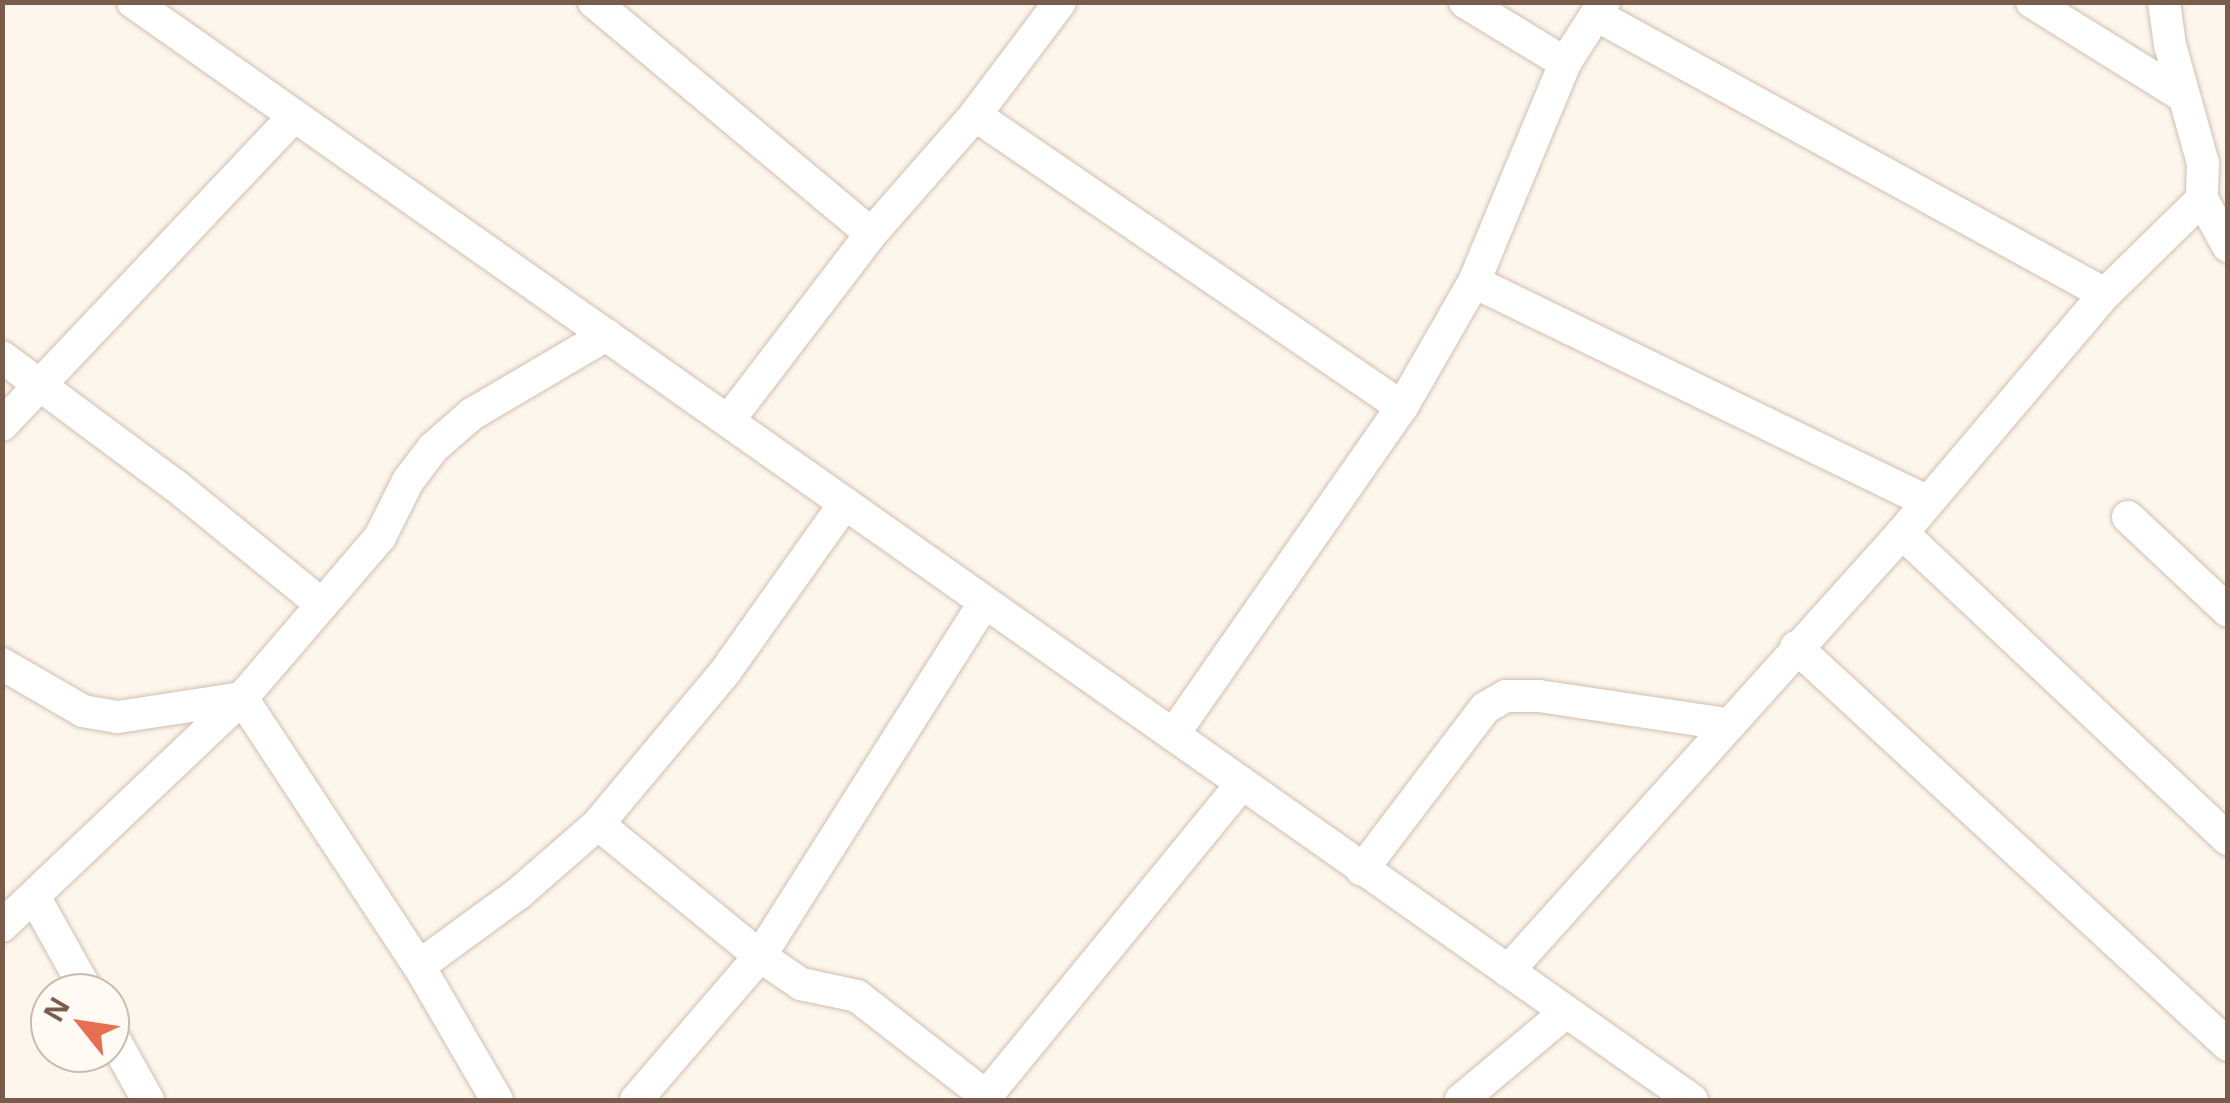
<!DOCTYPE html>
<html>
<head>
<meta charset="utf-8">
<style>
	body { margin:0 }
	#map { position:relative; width:2230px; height:1103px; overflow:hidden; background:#fdf6ec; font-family:"Open Sans",sans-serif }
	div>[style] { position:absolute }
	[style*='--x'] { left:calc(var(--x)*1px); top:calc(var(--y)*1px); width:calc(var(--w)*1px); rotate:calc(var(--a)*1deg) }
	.roads { filter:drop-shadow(0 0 2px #d1beb0) drop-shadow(0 0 2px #d1beb0) }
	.street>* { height:32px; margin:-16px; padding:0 16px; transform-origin:16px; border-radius:16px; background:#fff }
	span { translate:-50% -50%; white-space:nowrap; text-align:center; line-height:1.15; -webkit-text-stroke:10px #fffaf3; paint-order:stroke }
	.frame { position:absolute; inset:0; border:5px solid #7a5c4d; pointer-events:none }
	.north { position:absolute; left:30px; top:973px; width:100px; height:100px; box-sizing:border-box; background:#fffaf3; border:2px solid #cabbb1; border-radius:50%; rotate:300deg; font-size:28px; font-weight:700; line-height:40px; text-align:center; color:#7a5c4d }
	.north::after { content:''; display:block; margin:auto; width:35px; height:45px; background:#e76f51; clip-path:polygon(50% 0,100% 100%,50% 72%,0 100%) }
</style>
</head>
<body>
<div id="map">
	<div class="roads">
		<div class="street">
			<i style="--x:133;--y:2;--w:1907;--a:35.16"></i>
			<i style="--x:594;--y:2;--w:361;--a:39.9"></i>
			<i style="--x:1465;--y:2;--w:117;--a:31.4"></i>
			<i style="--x:2032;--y:2;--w:178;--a:31.9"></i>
			<i style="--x:2164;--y:2;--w:43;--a:82.1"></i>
			<i style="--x:2170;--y:45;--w:123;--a:74.4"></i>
			<i style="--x:2203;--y:163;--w:36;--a:92"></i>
			<i style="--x:2202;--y:199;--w:54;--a:61"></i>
			<i style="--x:1596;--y:15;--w:580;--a:28.73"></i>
			<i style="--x:975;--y:115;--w:517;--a:34.37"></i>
			<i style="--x:1474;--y:282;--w:504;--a:25.85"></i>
			<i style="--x:2;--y:357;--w:217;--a:36.6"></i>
			<i style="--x:176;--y:486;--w:187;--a:39.1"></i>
			<i style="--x:728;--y:421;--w:235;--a:-52.6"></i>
			<i style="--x:871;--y:234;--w:158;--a:-48.8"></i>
			<i style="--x:975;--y:115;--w:141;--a:-53"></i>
			<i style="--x:2;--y:425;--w:425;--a:-46.6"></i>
			<i style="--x:2128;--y:517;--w:137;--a:43.2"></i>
			<i style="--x:1902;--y:533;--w:447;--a:43.2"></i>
			<i style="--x:1796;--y:647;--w:587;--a:42.65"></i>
			<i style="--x:2;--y:664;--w:94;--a:30.1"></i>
			<i style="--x:83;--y:711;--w:36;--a:10"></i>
			<i style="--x:118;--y:717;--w:125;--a:-8.7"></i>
			<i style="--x:242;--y:698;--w:321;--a:56.6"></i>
			<i style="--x:419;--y:966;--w:155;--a:59.8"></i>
			<i style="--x:1173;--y:735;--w:400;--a:-55.1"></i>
			<i style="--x:1402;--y:407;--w:144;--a:-60.1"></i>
			<i style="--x:1474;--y:282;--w:237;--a:-67.4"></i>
			<i style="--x:1565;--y:63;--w:72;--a:-57.4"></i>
			<i style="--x:598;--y:824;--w:209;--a:39.2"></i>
			<i style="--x:760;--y:956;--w:50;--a:34.3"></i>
			<i style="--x:801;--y:984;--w:57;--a:12.1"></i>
			<i style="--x:857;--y:996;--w:163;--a:37.8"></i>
			<i style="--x:1362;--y:870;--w:203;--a:-52.8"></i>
			<i style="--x:1485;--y:708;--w:24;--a:-30"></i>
			<i style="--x:1506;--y:696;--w:33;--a:0"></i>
			<i style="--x:1539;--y:696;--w:190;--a:8.5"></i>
			<i style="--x:35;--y:898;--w:109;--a:60.8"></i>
			<i style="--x:2;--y:926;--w:331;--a:-43.5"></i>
			<i style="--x:242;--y:698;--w:212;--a:-49.4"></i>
			<i style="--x:380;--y:537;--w:63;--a:-63.4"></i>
			<i style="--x:408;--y:481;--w:41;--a:-52.9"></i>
			<i style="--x:433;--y:448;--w:52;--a:-41.1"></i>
			<i style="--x:472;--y:414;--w:156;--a:-30.5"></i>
			<i style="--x:419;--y:966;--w:124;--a:-36.1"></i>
			<i style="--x:519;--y:893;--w:105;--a:-41.1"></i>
			<i style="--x:598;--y:824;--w:198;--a:-50.1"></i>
			<i style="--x:725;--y:672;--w:207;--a:-54.6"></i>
			<i style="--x:1508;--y:971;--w:589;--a:-48.03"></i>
			<i style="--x:1902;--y:533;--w:314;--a:-49.7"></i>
			<i style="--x:2105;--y:294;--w:136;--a:-44.4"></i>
			<i style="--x:110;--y:1032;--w:78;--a:60.8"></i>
			<i style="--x:636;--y:1100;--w:190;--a:-49.3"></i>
			<i style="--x:760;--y:956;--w:419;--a:-57.6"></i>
			<i style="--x:983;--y:1100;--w:409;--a:-50.7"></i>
			<i style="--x:1461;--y:1100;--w:137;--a:-40"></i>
		</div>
	</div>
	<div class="frame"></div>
	<div class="north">N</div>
</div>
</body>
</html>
